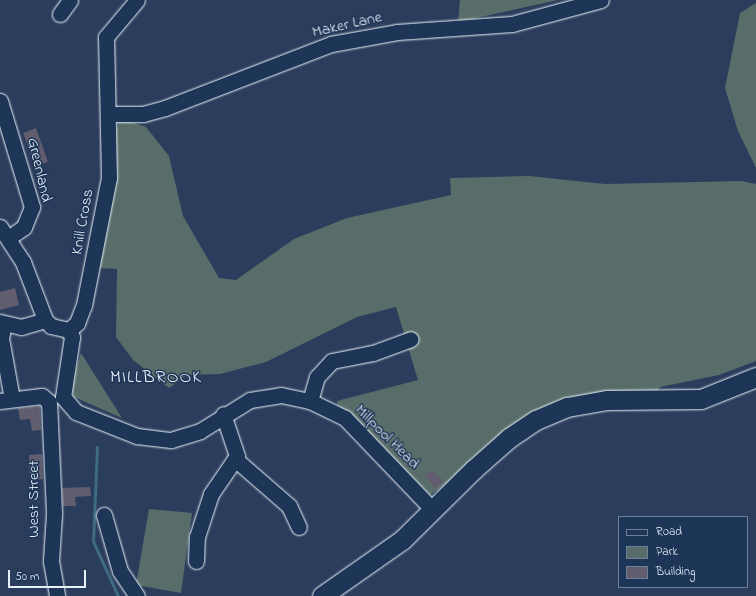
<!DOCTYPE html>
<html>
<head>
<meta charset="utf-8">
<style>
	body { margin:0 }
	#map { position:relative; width:756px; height:596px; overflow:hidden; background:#2b3d5c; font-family:"Indie Flower",sans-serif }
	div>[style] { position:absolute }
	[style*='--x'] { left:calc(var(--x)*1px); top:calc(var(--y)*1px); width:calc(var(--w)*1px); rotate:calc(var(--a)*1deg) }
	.green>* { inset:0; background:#586d69 }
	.stream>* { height:3px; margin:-1.5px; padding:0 1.5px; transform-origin:1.5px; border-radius:1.5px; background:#3f6b83 }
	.building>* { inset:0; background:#615d6e }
	.roads { filter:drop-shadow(0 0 1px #e8f1f8) drop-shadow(0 0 1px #e8f1f8) }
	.minor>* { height:15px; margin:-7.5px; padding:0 7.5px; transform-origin:7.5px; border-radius:7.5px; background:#1d3557 }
	.major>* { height:19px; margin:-9.5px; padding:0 9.5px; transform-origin:9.5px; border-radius:9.5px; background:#1d3557 }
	span { translate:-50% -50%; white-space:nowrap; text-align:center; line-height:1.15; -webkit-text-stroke:3px #1d3557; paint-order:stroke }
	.street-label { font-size:16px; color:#e8f1f8 }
	.quarter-label { font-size:18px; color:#e8f1f8; letter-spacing:1px }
	.legend { position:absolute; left:618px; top:516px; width:130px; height:72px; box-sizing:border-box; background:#1d3557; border:1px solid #6e8097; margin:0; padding:5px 7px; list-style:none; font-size:12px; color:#e8f1f8 }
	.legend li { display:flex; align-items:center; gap:8px; height:20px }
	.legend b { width:20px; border:1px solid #6e8097 }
	.scale { position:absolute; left:8px; top:570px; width:78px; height:18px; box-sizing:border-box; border:2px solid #e8f1f8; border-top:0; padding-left:5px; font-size:12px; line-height:14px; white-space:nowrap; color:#e8f1f8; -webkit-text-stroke:3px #1d3557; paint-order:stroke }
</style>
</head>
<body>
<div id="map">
	<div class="green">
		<i style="clip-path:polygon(460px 0,558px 0,458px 22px)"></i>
		<i style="clip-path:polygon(756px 3px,756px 168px,738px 131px,725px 88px,740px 13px)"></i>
		<i style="clip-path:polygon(120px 118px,146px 127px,169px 156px,183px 216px,219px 278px,236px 280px,294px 239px,347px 218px,451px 195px,450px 178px,529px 176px,605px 184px,741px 181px,756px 184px,756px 361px,719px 375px,660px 387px,658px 391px,576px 398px,430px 495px,337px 404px,337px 401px,418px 380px,396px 307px,357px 317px,266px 362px,220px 374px,187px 375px,169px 388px,133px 360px,116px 337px,117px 269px,99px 268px,112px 183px,115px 136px)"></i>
		<i style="clip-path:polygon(81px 353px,122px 418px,74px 397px,71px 386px)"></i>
		<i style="clip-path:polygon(149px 509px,192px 513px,181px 593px,136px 585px)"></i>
	</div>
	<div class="stream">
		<i style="--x:97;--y:447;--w:94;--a:92.4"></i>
		<i style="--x:93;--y:541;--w:60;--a:65.6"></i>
	</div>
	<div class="building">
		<i style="clip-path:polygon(36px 128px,48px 162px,35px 166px,23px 133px)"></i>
		<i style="clip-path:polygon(15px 288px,19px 305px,0 310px,0 292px)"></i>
		<i style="clip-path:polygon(40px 406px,41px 430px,32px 431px,30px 419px,20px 420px,18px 408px)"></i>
		<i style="clip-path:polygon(42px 454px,43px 479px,30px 480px,29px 455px)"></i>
		<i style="clip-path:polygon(433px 470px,443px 482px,435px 489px,425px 476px)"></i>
		<i style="clip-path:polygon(90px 487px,91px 496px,75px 497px,76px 506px,63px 506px,62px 488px)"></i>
	</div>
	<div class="roads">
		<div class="minor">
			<i style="--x:60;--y:14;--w:17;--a:-54"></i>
			<i style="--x:0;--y:101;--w:111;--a:73.2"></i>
			<i style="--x:32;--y:207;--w:22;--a:112"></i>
			<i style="--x:24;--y:227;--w:19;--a:145"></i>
			<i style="--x:108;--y:114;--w:35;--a:0"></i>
			<i style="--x:143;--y:114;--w:23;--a:-15"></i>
			<i style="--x:165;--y:108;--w:178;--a:-21.1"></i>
			<i style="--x:331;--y:44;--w:67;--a:-10.3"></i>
			<i style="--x:397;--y:32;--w:115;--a:-4"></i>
			<i style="--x:512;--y:24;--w:92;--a:-15.1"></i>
			<i style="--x:0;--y:227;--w:42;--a:56.7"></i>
			<i style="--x:23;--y:262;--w:62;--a:69.2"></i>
			<i style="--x:45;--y:320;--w:8;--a:45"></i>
			<i style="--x:51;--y:326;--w:18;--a:13"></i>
			<i style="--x:0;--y:322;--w:22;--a:13"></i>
			<i style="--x:21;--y:327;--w:25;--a:-16"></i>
			<i style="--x:4;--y:324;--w:14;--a:102"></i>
			<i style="--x:1;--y:338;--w:62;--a:79.8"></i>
			<i style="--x:69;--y:330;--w:8;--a:67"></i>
			<i style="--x:72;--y:337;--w:61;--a:98.5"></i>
			<i style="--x:63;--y:397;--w:20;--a:49"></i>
			<i style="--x:76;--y:412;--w:66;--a:21.5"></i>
			<i style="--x:137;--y:436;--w:34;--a:7"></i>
			<i style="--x:171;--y:440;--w:30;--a:-17"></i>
			<i style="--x:200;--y:431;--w:59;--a:-31.8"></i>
			<i style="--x:250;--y:400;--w:31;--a:-9"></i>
			<i style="--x:281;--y:395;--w:30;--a:12"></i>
			<i style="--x:310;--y:401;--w:39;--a:26"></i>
			<i style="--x:345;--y:418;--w:124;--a:46.3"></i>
			<i style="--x:69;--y:330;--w:11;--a:-41"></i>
			<i style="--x:77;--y:323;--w:19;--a:-69"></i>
			<i style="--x:84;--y:305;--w:129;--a:-78.9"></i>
			<i style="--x:109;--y:178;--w:141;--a:-91.2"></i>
			<i style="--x:106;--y:37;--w:48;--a:-50"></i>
			<i style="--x:0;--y:401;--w:42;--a:-6.8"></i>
			<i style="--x:42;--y:396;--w:9;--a:41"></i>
			<i style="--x:310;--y:401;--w:25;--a:-74"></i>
			<i style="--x:317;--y:377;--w:22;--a:-47"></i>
			<i style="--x:332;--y:361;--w:42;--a:-11"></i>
			<i style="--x:373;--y:353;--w:40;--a:-20.2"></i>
			<i style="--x:49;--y:402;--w:112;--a:87.4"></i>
			<i style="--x:54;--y:514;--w:47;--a:93.7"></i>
			<i style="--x:51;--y:561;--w:36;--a:80"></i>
			<i style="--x:235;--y:459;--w:72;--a:41"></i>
			<i style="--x:289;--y:506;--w:23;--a:65"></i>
			<i style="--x:104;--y:515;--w:58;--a:74.1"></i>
			<i style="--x:120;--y:571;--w:30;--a:56"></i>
			<i style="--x:196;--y:561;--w:24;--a:-88"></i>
			<i style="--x:197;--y:537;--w:45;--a:-72"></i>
			<i style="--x:211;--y:494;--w:46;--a:-55.6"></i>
			<i style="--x:237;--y:456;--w:44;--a:-108.4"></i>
		</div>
		<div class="major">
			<i style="--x:322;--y:596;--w:98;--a:-35"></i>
			<i style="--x:402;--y:540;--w:101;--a:-44.6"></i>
			<i style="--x:474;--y:469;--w:47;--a:-41.5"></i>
			<i style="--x:509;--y:438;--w:32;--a:-34"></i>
			<i style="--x:536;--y:420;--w:34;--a:-23"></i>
			<i style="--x:567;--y:407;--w:41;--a:-9.9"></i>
			<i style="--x:607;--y:400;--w:94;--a:-0.6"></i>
			<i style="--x:701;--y:399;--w:59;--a:-21.8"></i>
		</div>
	</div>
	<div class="street-label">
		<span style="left:347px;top:25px;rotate:-13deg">Maker Lane</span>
		<span style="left:39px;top:170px;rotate:77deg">Greenland</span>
		<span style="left:83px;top:222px;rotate:-80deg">Knill Cross</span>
		<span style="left:387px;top:437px;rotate:45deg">Millpool Head</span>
		<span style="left:34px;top:499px;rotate:-90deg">West Street</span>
	</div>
	<div class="quarter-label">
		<span style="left:156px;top:378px">MILLBROOK</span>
	</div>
	<ul class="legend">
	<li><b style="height:5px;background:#1d3557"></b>Road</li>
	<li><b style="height:11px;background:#586d69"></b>Park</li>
	<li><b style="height:11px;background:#615d6e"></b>Building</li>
	</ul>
	<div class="scale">50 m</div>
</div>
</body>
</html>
